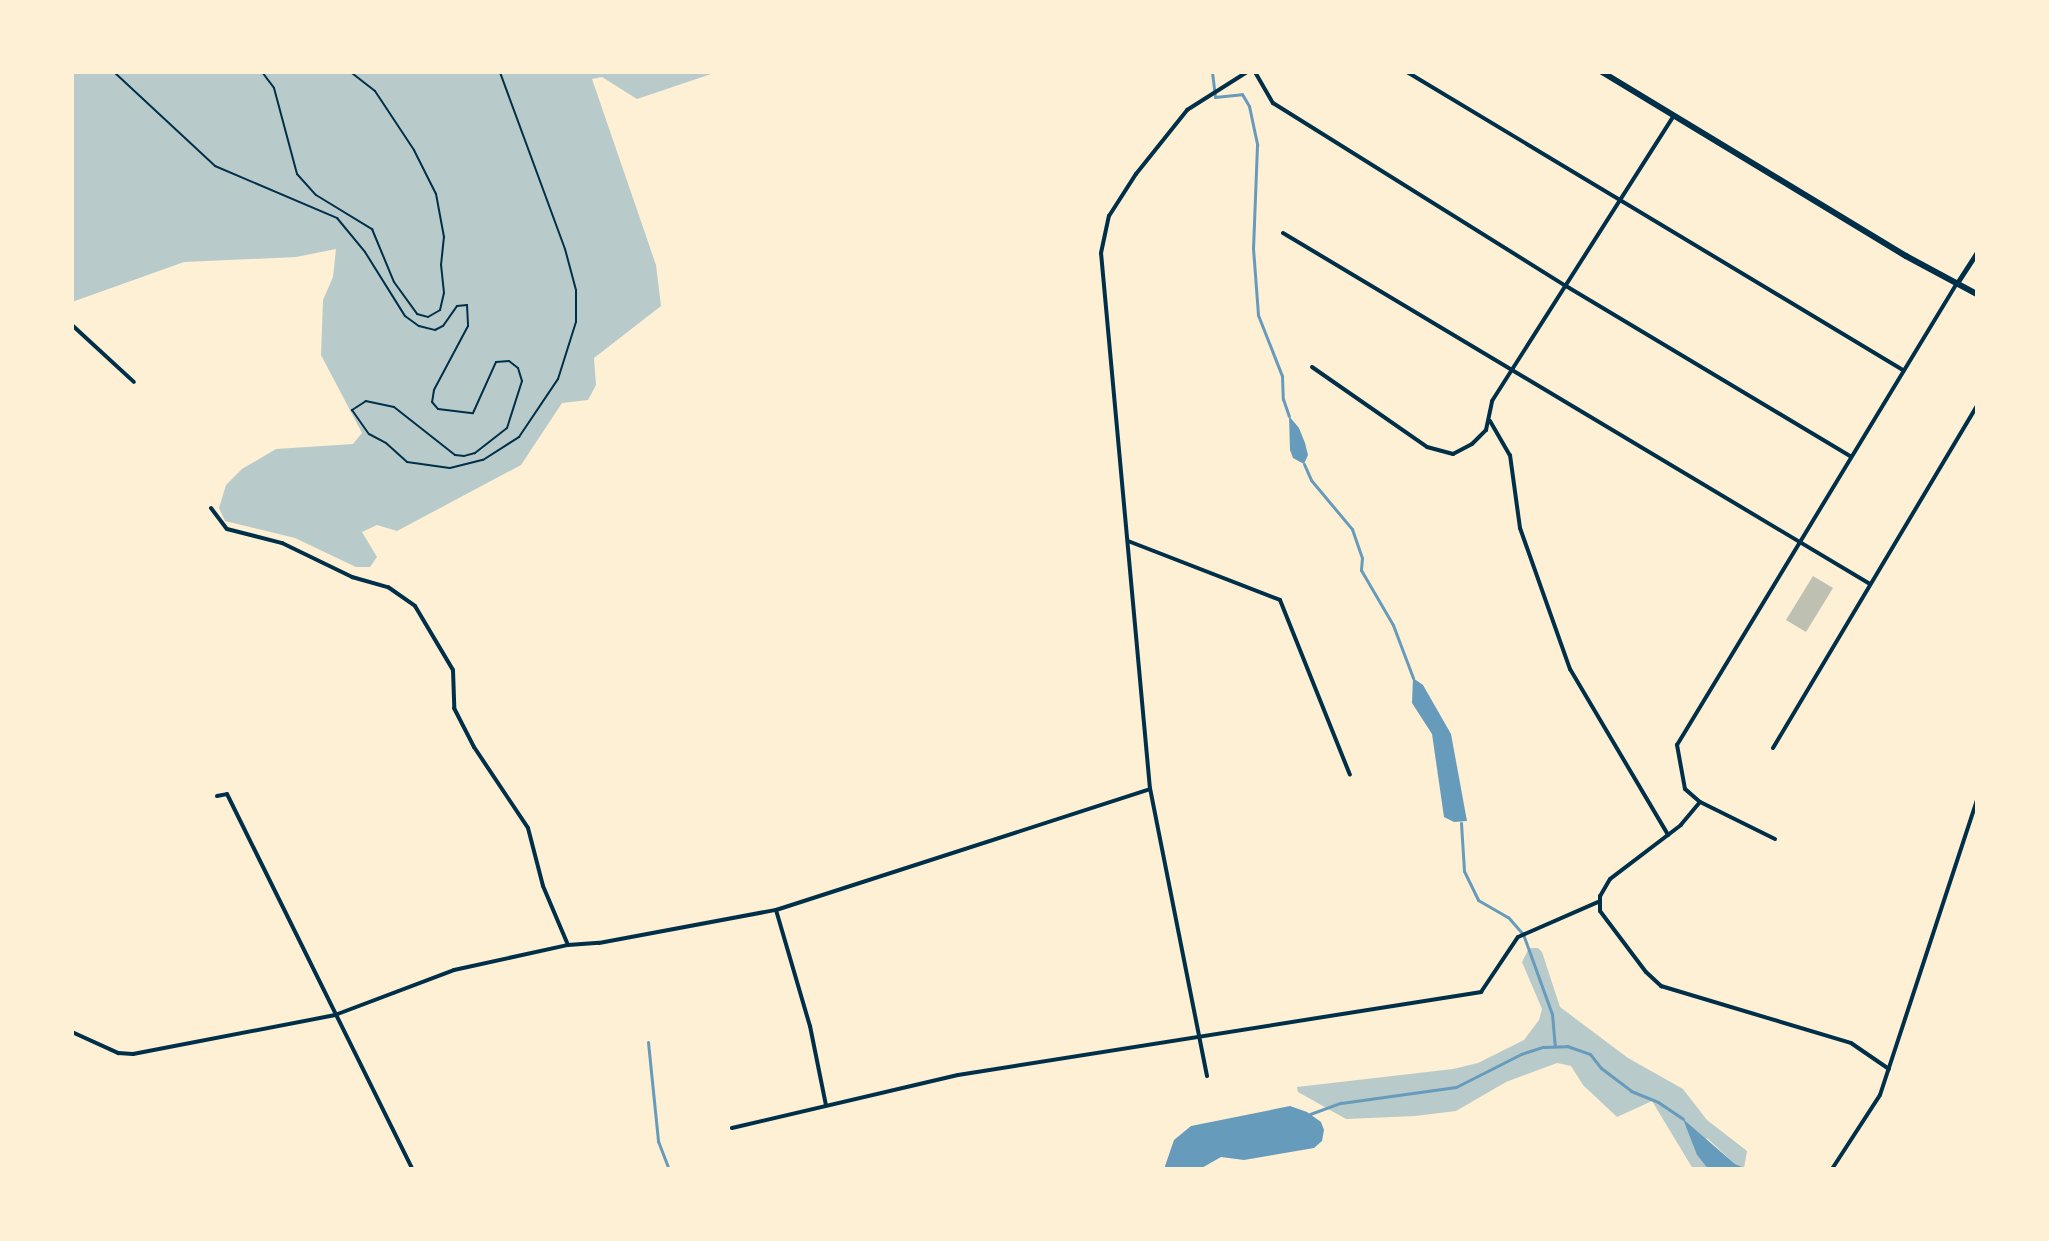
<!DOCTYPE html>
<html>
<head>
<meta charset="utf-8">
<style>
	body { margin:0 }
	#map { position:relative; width:2049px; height:1241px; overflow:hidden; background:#fdf0d5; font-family:"Noto Serif",serif }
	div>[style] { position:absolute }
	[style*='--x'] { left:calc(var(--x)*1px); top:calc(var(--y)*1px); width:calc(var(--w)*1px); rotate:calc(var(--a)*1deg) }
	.green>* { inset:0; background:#b9caca }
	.water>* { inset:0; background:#669bbc }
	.stream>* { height:3px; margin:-1.5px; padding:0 1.5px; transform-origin:1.5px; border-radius:1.5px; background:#669bbc }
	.building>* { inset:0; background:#bec0b2 }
	.path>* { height:2px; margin:-1px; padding:0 1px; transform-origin:1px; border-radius:1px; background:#003049 }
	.minor>* { height:4px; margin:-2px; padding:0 2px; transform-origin:2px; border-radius:2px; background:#003049 }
	.tertiary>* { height:5px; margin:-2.5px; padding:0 2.5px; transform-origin:2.5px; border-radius:2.5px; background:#003049 }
	.secondary>* { height:6px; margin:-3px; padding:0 3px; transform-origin:3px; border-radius:3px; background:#003049 }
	span { translate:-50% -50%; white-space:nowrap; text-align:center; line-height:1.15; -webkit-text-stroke:8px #fdf0d5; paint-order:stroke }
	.frame { position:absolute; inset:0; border:74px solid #fdf0d5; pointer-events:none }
</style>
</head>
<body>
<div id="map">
	<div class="green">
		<i style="clip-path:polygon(72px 72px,717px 72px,637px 99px,602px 77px,592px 79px,656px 265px,661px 306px,594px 358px,596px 385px,588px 400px,562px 403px,521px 465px,397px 531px,377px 525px,362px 532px,377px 557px,370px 567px,356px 567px,295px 538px,225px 521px,219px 508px,226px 485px,242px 469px,276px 449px,353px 444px,362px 433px,321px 355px,323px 300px,333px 277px,336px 249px,296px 257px,184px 262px,72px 302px)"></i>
		<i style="clip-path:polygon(1529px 948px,1538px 948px,1542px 952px,1560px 1007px,1628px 1058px,1683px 1089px,1707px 1120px,1747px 1151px,1744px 1168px,1735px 1164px,1707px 1138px,1697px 1155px,1708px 1169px,1693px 1169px,1652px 1101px,1617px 1117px,1583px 1085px,1571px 1066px,1557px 1063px,1506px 1082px,1456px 1111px,1415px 1116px,1346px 1119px,1298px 1092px,1297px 1087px,1453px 1069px,1478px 1063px,1524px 1040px,1539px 1020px,1542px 1009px,1522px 962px)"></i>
	</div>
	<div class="water">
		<i style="clip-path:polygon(1289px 416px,1299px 428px,1305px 443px,1308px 455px,1304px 464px,1293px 458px,1290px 450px)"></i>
		<i style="clip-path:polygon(1413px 678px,1423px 685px,1451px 734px,1467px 821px,1454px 822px,1444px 817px,1432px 734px,1412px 703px)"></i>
		<i style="clip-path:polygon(1290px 1106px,1307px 1112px,1321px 1122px,1324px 1130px,1322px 1141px,1314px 1148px,1244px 1160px,1221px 1157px,1200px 1169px,1164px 1169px,1174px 1140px,1191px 1126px)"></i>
		<i style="clip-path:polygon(1683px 1119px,1735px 1164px,1747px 1169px,1708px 1169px,1697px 1155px)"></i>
	</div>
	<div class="stream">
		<i style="--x:1212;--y:72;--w:25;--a:83"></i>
		<i style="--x:1215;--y:97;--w:27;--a:-6"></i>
		<i style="--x:1242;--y:94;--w:14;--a:60"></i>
		<i style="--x:1249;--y:106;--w:40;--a:78"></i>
		<i style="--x:1257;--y:145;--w:103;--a:92.2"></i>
		<i style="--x:1253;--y:248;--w:67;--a:85.7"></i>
		<i style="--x:1258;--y:315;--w:66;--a:68.5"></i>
		<i style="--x:1282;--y:376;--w:23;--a:88"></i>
		<i style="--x:1283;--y:399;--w:18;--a:71"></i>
		<i style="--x:1304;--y:464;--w:17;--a:66"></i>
		<i style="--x:1311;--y:480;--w:64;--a:50.1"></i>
		<i style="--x:1352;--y:529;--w:31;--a:71"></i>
		<i style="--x:1362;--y:558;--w:12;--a:95"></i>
		<i style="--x:1361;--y:570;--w:64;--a:59.8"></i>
		<i style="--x:1393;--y:625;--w:57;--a:69.3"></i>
		<i style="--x:1461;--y:823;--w:48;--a:86.4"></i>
		<i style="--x:1464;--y:871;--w:32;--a:64"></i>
		<i style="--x:1478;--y:900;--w:34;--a:30"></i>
		<i style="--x:1508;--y:917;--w:23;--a:49"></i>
		<i style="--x:1523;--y:934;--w:85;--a:70.1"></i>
		<i style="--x:1552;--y:1014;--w:32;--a:85"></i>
		<i style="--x:648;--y:1042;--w:100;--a:84.2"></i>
		<i style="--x:658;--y:1141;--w:30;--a:69"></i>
		<i style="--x:1310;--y:1114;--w:33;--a:-20"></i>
		<i style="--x:1341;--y:1103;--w:116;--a:-7.9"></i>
		<i style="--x:1456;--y:1087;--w:73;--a:-26.9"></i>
		<i style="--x:1521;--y:1054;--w:23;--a:-18"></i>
		<i style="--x:1543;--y:1047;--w:24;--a:-2"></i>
		<i style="--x:1567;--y:1046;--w:24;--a:19"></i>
		<i style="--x:1590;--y:1054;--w:18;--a:52"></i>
		<i style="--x:1601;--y:1068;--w:38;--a:37"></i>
		<i style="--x:1631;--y:1091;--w:29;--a:22"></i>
		<i style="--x:1658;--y:1102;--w:30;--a:34"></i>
	</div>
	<div class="building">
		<i style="clip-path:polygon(1813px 576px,1833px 588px,1806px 632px,1786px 620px)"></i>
	</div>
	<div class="path">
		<i style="--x:114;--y:72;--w:138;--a:42.9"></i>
		<i style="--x:215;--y:166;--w:133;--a:23.1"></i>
		<i style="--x:337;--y:218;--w:44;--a:50.5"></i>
		<i style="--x:365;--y:252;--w:75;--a:58"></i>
		<i style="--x:405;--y:316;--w:17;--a:36"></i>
		<i style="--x:419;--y:326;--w:16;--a:14"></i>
		<i style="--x:435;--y:330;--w:9;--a:-27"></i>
		<i style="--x:443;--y:326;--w:24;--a:-55"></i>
		<i style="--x:457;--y:306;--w:10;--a:-6"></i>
		<i style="--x:467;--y:305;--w:21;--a:87"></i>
		<i style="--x:468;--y:326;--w:72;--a:118"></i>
		<i style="--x:434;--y:390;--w:12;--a:99"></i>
		<i style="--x:432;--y:402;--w:9;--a:49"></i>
		<i style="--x:438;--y:409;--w:35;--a:7"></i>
		<i style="--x:473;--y:413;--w:56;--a:-65.7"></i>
		<i style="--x:496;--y:362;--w:13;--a:-4"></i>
		<i style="--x:509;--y:361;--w:11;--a:38"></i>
		<i style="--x:518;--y:368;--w:14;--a:73"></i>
		<i style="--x:522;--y:381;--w:49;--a:107.7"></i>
		<i style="--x:507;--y:428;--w:41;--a:142"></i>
		<i style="--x:475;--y:453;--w:11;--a:165"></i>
		<i style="--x:464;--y:456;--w:9;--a:-174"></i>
		<i style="--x:455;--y:455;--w:78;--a:-141.8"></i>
		<i style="--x:394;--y:407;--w:29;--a:-168"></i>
		<i style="--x:366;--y:401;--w:17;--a:147"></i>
		<i style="--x:352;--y:410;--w:29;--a:55"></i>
		<i style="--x:369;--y:434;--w:19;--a:28"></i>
		<i style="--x:386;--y:443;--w:28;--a:42"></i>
		<i style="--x:407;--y:462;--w:43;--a:7.9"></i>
		<i style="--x:450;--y:468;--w:34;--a:-14"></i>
		<i style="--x:483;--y:460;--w:43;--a:-32.6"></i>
		<i style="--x:519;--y:437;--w:70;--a:-56.1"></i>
		<i style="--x:558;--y:379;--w:60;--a:-72.5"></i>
		<i style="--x:576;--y:322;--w:32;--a:-90"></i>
		<i style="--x:576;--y:290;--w:42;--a:-105"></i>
		<i style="--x:565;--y:249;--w:189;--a:-110.2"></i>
		<i style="--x:262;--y:72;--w:20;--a:53"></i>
		<i style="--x:274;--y:88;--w:89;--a:75"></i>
		<i style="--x:297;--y:174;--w:28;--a:48"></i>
		<i style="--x:316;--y:195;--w:66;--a:31.3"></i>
		<i style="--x:372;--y:229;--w:57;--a:67.5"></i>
		<i style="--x:394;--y:282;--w:39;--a:54"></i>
		<i style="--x:417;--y:314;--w:11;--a:15"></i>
		<i style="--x:428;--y:317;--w:14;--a:-30"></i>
		<i style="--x:440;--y:310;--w:17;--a:-77"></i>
		<i style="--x:444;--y:293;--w:28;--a:-96"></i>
		<i style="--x:441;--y:265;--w:28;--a:-84"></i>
		<i style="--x:444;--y:237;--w:44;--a:-100.5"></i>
		<i style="--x:436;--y:194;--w:49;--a:-116.6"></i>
		<i style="--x:414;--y:150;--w:71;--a:-123.5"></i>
		<i style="--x:375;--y:91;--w:31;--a:-142"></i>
	</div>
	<div class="minor">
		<i style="--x:1255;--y:72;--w:36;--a:60"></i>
		<i style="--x:1273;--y:103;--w:345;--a:32"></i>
		<i style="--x:1566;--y:286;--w:331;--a:30.9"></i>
		<i style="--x:1407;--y:72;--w:579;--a:31"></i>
		<i style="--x:1283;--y:233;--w:684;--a:30.88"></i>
		<i style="--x:72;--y:325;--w:84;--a:42.6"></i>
		<i style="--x:1312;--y:367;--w:140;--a:34.8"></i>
		<i style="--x:1427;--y:447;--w:27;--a:15"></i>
		<i style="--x:1453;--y:454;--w:21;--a:-28"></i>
		<i style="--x:1472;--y:444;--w:20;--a:-45"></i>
		<i style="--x:1486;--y:430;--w:30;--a:-78"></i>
		<i style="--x:1492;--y:401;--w:339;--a:-57.5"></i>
		<i style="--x:1490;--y:421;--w:39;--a:60"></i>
		<i style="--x:1510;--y:455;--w:74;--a:82.2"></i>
		<i style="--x:1520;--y:528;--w:150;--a:70.5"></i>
		<i style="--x:1570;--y:669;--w:193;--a:59.4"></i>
		<i style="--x:211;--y:508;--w:26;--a:53"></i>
		<i style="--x:227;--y:529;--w:57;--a:14.3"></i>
		<i style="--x:282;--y:543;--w:78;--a:25.9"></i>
		<i style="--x:352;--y:577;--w:37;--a:16"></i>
		<i style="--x:388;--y:587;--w:33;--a:35"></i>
		<i style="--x:415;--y:606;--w:74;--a:59.3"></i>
		<i style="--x:453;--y:670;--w:38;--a:88"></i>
		<i style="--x:454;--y:708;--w:44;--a:62.9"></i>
		<i style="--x:474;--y:747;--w:97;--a:56.3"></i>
		<i style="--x:528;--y:828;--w:60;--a:75.5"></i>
		<i style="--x:543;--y:886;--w:64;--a:67"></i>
		<i style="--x:1128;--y:541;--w:163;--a:21.2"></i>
		<i style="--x:1280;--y:600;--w:188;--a:68.2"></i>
		<i style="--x:1773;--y:748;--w:398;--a:-59.2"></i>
		<i style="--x:217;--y:796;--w:10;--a:-11"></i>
		<i style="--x:227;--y:794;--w:418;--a:63.7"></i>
		<i style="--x:1700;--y:802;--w:30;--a:130"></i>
		<i style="--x:1681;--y:825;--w:89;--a:142.7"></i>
		<i style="--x:1610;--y:879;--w:20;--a:120"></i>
		<i style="--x:1600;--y:896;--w:15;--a:90"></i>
		<i style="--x:1600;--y:911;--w:76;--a:53"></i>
		<i style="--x:1646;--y:972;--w:21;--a:43"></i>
		<i style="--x:1661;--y:986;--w:198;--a:16.7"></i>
		<i style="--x:1851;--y:1043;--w:46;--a:34.4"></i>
		<i style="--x:1775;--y:839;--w:84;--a:-153.7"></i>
		<i style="--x:1700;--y:802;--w:20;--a:-139"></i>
		<i style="--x:1685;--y:789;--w:45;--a:-100.3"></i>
		<i style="--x:1677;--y:745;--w:540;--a:-58.78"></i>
		<i style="--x:776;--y:910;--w:121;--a:73.7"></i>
		<i style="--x:810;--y:1026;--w:81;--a:78.6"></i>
		<i style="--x:72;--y:1032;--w:51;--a:24.5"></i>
		<i style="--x:118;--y:1053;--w:15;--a:4"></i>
		<i style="--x:133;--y:1054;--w:206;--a:-10.9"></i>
		<i style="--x:335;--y:1015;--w:127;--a:-20.7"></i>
		<i style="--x:454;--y:970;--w:117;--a:-12.4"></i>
		<i style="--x:568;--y:945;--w:31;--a:-4"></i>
		<i style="--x:599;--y:943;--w:180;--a:-10.6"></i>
		<i style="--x:776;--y:910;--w:393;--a:-17.9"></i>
		<i style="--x:1207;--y:1076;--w:293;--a:-101.2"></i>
		<i style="--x:1150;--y:789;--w:538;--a:-95.22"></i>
		<i style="--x:1101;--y:253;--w:38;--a:-78"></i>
		<i style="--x:1109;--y:216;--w:50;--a:-57.3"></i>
		<i style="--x:1136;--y:174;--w:82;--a:-51.4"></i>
		<i style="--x:1187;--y:110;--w:71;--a:-32.3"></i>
		<i style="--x:732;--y:1128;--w:232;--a:-13.2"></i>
		<i style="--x:958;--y:1075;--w:530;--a:-9.02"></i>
		<i style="--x:1481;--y:992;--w:66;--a:-56.1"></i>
		<i style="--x:1518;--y:937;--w:87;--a:-23.6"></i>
		<i style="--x:1832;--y:1169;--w:88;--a:-57"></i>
		<i style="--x:1880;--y:1095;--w:311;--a:-71.8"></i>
	</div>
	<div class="tertiary">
		<i style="--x:1957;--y:283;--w:37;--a:-57"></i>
	</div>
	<div class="secondary">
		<i style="--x:1602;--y:72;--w:355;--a:31.2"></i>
		<i style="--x:1906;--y:256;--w:81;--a:28.2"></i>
	</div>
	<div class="frame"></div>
</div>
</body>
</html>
